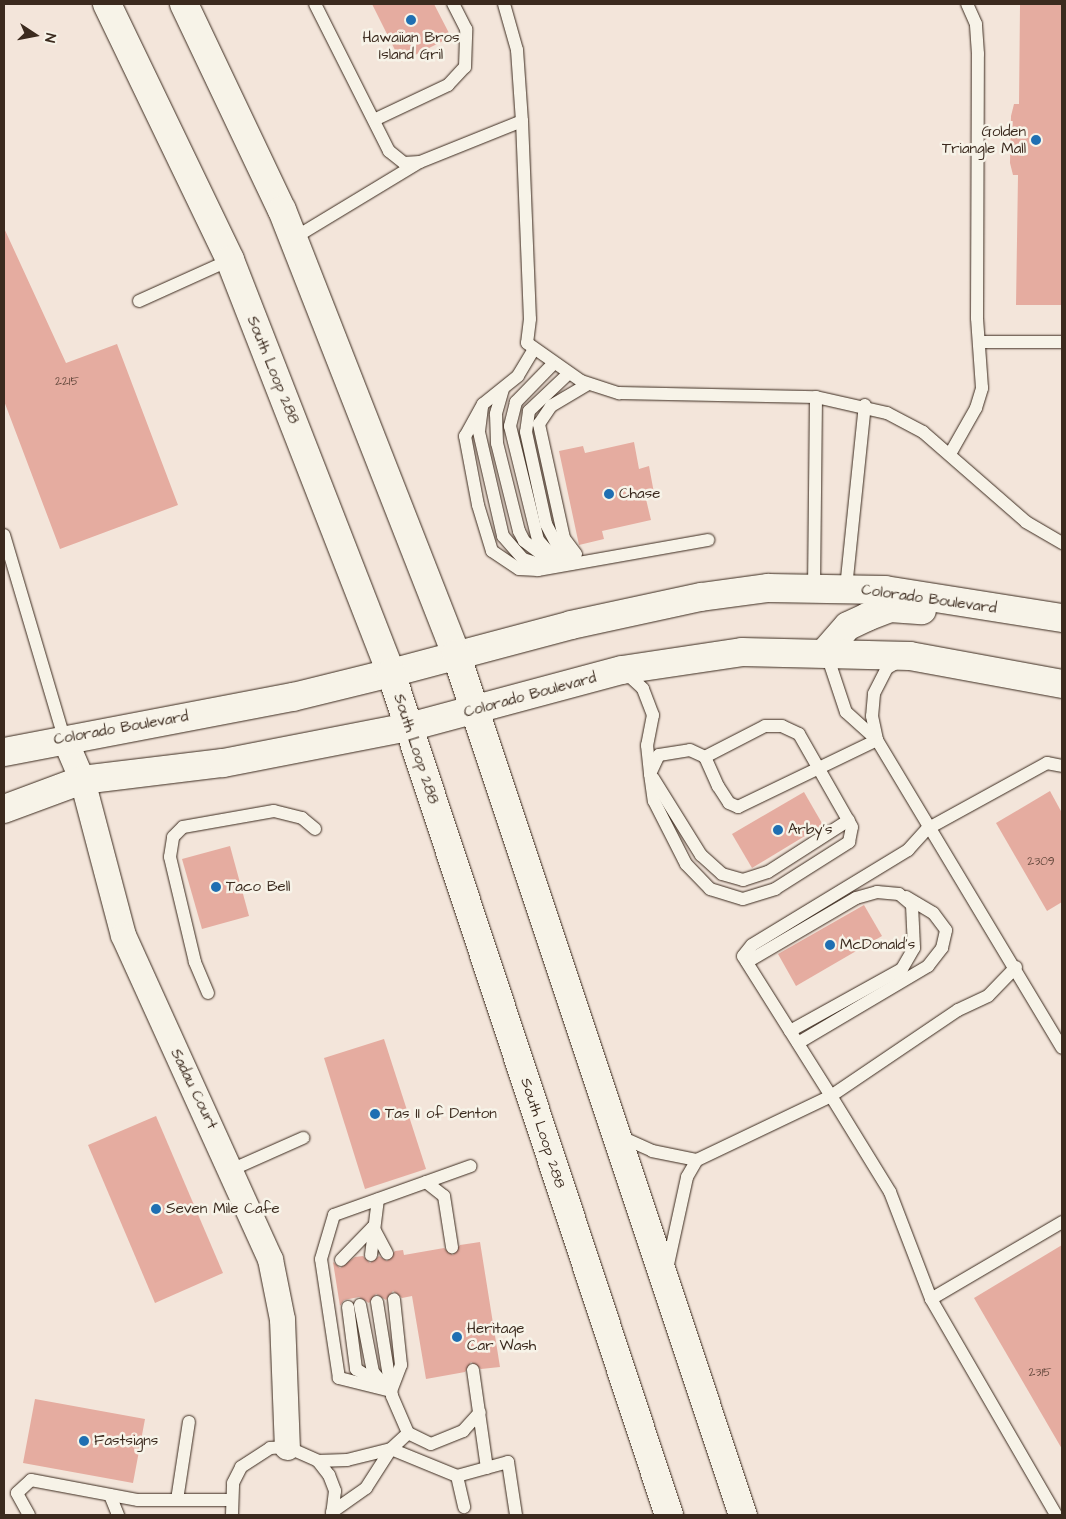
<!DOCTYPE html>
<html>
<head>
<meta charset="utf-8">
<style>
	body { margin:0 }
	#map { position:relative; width:1066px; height:1519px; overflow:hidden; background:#f3e5da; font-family:"Architects Daughter",sans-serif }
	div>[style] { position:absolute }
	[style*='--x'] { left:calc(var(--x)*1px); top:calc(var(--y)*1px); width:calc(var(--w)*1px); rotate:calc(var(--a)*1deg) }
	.building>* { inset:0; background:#e5aca0 }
	.roads { filter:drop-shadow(0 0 1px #3b2a1e) drop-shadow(0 0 1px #3b2a1e) }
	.service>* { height:12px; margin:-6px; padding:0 6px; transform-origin:6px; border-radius:6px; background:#f7f3e8 }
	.minor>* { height:25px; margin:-12.5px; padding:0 12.5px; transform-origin:12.5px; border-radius:12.5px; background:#f7f3e8 }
	.tertiary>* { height:28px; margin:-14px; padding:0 14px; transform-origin:14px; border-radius:14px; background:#f7f3e8 }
	.secondary>* { height:28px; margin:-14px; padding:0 14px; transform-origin:14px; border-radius:14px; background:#f7f3e8 }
	.trunk>* { height:28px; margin:-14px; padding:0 14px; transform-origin:14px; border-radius:14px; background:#f7f3e8 }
	.dots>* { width:14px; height:14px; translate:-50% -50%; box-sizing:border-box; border:2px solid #f7f3e8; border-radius:50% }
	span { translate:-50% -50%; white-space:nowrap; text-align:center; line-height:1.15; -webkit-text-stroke:5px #f7f3e8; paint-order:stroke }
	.number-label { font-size:12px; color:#664a3e }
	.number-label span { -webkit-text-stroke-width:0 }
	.poi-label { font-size:15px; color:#3b2a1e }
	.right { translate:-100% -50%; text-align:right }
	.left { translate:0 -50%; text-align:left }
	.street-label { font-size:15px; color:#3b2a1e }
	.frame { position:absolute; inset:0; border:5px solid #3b2a1e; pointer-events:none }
	.north { position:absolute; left:10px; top:10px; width:50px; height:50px; -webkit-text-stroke:4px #f7f3e8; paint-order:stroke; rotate:101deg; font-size:14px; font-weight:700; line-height:20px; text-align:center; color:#3b2a1e }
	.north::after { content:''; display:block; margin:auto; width:18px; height:22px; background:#3b2a1e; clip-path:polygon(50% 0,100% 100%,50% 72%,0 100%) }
</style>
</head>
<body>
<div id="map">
	<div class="building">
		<i style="clip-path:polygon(372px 4px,434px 4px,451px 37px,401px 62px)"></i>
		<i style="clip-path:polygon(1020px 4px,1062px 4px,1062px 305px,1016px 305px,1018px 175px,1013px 175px,1010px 163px,1011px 116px,1014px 104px,1019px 104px)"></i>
		<i style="clip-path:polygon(4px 228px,66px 363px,117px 344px,178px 505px,60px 549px,4px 401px)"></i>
		<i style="clip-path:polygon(634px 442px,639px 469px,649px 466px,654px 493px,645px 495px,651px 520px,602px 531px,604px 539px,579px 545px,559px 451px,583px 446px,585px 453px)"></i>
		<i style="clip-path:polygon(1050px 791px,1062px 813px,1062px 902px,1047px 911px,996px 823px)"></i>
		<i style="clip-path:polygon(804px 792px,823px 825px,752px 868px,732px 834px)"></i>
		<i style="clip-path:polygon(230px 846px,249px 916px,202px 929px,182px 859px)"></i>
		<i style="clip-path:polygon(864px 905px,882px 936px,796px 986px,778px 954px)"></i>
		<i style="clip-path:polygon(384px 1039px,426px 1169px,365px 1189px,324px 1058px)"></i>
		<i style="clip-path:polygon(156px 1116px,223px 1273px,155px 1303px,88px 1145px)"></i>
		<i style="clip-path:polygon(480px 1242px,500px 1367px,481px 1369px,471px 1362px,465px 1372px,426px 1379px,412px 1296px,402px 1298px,393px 1291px,386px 1300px,376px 1294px,369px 1303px,359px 1297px,344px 1300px,340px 1306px,333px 1262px,340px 1268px,355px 1257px,363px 1256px,370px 1263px,379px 1256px,387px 1261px,395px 1251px,403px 1250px,404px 1255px,444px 1248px,453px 1255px,460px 1245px)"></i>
		<i style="clip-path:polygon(1062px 1245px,1062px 1449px,974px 1298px)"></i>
		<i style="clip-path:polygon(35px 1399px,145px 1419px,133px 1483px,23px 1463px)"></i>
	</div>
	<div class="roads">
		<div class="service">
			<i style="--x:315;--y:4;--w:165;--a:63.3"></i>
			<i style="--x:389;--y:151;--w:19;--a:39"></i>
			<i style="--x:404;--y:163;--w:16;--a:-4"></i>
			<i style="--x:420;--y:162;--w:110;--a:-21.9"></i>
			<i style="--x:504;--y:4;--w:48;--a:74.2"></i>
			<i style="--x:517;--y:50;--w:71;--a:86"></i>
			<i style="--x:522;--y:121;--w:198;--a:87.7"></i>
			<i style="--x:530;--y:319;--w:24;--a:97"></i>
			<i style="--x:527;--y:343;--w:66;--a:35.1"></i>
			<i style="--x:581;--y:381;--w:40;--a:18"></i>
			<i style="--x:619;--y:393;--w:197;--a:1.2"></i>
			<i style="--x:816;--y:397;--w:73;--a:12.7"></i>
			<i style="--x:887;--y:413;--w:41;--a:27.8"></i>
			<i style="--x:923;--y:432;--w:137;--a:41.1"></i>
			<i style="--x:1026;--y:522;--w:42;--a:30.3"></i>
			<i style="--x:374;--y:120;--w:82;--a:-25.3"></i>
			<i style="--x:448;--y:85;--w:25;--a:-47"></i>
			<i style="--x:465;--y:67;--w:38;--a:-88"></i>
			<i style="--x:466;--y:29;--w:28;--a:-117"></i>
			<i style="--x:294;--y:238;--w:145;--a:-31.2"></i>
			<i style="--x:139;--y:301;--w:100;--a:-24.3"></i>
			<i style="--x:981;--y:342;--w:81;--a:0"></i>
			<i style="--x:534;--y:349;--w:31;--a:121"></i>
			<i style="--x:518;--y:376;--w:45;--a:141.3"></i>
			<i style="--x:483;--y:404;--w:37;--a:119"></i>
			<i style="--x:465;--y:436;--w:70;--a:79.3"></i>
			<i style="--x:478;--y:505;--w:48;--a:73.1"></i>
			<i style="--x:492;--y:551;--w:32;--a:34"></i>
			<i style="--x:519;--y:569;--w:19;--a:3"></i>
			<i style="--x:538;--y:570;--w:173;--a:-10"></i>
			<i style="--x:552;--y:365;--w:52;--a:134.2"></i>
			<i style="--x:516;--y:402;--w:25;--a:104"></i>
			<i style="--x:510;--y:426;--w:117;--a:76.2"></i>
			<i style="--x:538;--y:540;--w:15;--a:48"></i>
			<i style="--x:548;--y:551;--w:28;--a:26"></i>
			<i style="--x:568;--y:374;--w:54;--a:136.5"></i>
			<i style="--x:529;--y:411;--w:21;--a:98"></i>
			<i style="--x:526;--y:432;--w:94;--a:77.7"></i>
			<i style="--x:546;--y:524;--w:27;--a:62"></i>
			<i style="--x:559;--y:548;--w:15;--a:32"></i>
			<i style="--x:503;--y:389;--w:26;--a:106"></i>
			<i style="--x:496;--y:414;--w:29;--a:88"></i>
			<i style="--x:497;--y:443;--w:91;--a:76"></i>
			<i style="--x:519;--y:531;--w:11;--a:63"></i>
			<i style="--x:524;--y:541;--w:34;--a:37"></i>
			<i style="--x:482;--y:407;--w:25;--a:97"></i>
			<i style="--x:479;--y:432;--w:107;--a:77"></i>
			<i style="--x:503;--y:536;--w:30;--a:49"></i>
			<i style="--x:523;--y:559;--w:22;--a:18"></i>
			<i style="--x:950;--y:454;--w:53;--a:-60.5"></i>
			<i style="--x:976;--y:408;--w:21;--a:-73"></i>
			<i style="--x:982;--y:388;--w:70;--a:-94.1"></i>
			<i style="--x:977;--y:318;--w:264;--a:-89.8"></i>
			<i style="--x:978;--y:54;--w:30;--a:-94"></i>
			<i style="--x:976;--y:24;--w:22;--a:-114"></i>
			<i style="--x:4;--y:535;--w:212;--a:73.5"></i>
			<i style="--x:576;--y:554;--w:20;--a:-127"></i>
			<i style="--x:564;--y:538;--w:117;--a:-102.4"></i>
			<i style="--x:539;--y:424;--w:22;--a:-56"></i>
			<i style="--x:551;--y:406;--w:43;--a:-30.7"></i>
			<i style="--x:814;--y:588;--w:191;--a:-89.4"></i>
			<i style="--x:846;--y:588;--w:184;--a:-84.1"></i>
			<i style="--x:826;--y:652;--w:63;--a:71.6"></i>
			<i style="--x:846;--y:712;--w:42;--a:42.1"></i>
			<i style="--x:901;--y:660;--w:16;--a:150"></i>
			<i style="--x:887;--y:668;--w:29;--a:117"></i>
			<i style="--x:874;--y:694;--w:22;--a:95"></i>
			<i style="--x:872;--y:716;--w:25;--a:78"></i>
			<i style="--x:877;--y:740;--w:359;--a:59"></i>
			<i style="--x:624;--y:671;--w:26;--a:43"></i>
			<i style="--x:643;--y:689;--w:28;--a:69"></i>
			<i style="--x:653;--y:715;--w:31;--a:101"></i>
			<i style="--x:647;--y:745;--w:29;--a:84"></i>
			<i style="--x:650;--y:774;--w:21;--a:-65"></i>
			<i style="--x:659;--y:755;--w:31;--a:-9"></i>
			<i style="--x:690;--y:750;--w:17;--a:25"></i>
			<i style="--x:705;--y:757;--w:32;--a:66"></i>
			<i style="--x:718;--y:786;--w:20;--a:57"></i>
			<i style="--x:729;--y:803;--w:10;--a:24"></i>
			<i style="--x:738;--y:807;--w:154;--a:-25.7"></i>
			<i style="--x:650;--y:774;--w:27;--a:82"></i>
			<i style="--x:654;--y:801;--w:71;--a:63.1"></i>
			<i style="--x:686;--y:864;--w:35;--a:46"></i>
			<i style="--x:710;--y:889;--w:34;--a:17"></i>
			<i style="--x:743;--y:899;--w:34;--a:-17"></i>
			<i style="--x:775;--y:889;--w:88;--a:-32.4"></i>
			<i style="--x:849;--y:842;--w:15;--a:-79"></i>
			<i style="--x:852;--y:827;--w:107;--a:-119.7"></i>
			<i style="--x:799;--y:734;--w:19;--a:-155"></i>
			<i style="--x:782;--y:726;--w:17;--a:180"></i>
			<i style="--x:765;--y:726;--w:68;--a:152.7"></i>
			<i style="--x:653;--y:778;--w:91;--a:58.1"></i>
			<i style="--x:701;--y:855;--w:28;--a:42"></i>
			<i style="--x:722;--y:874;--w:22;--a:16"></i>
			<i style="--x:743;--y:880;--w:26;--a:-18"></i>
			<i style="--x:768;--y:872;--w:96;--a:-32.7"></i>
			<i style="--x:747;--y:962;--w:126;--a:-30.4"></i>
			<i style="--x:856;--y:898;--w:22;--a:-16"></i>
			<i style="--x:877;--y:892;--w:22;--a:5"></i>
			<i style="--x:899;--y:894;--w:17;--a:40"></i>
			<i style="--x:912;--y:905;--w:43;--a:87.3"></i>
			<i style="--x:914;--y:948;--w:24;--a:120"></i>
			<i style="--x:902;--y:969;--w:128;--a:151"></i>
			<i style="--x:1016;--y:967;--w:40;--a:134"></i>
			<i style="--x:988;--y:996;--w:33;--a:155"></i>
			<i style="--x:958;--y:1010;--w:153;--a:145.9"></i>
			<i style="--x:831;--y:1096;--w:113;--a:58.4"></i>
			<i style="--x:890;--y:1192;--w:115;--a:69"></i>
			<i style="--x:931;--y:1299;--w:250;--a:59.9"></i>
			<i style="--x:208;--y:993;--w:34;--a:-113"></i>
			<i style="--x:195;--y:962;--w:108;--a:-103.4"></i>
			<i style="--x:170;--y:857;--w:20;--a:-81"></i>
			<i style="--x:173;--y:837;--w:14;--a:-45"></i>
			<i style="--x:183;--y:827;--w:92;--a:-10"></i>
			<i style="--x:274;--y:811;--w:29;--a:14"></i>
			<i style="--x:302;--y:818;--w:17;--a:40"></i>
			<i style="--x:798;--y:1043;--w:151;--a:-30.6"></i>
			<i style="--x:928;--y:966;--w:23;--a:-52"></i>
			<i style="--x:942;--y:948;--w:18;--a:-77"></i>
			<i style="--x:946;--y:930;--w:21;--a:-127"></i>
			<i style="--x:933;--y:913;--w:31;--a:-149"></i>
			<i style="--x:619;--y:1136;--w:36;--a:24"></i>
			<i style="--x:652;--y:1151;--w:46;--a:11.3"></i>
			<i style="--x:233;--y:1169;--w:77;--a:-23.9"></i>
			<i style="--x:426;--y:1182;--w:23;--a:38"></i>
			<i style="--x:444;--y:1196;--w:52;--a:81.1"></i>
			<i style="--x:373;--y:1227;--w:30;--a:62"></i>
			<i style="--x:371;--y:1255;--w:56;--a:-82.9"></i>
			<i style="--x:341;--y:1260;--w:46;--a:-45.9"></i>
			<i style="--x:667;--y:1269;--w:94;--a:-77.7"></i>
			<i style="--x:687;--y:1177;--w:20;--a:-60"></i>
			<i style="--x:697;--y:1160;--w:148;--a:-25.5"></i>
			<i style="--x:831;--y:1096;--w:165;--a:-122.2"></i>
			<i style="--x:743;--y:956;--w:14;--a:-51"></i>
			<i style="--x:752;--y:945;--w:183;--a:-31.3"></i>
			<i style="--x:908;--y:850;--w:28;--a:-48"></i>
			<i style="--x:927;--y:829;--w:137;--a:-28.8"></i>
			<i style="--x:1047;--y:763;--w:15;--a:11"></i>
			<i style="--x:931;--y:1299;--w:152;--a:-30.4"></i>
			<i style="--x:377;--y:1302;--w:95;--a:80.9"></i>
			<i style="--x:392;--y:1396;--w:40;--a:66.6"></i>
			<i style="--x:408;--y:1433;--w:25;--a:26"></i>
			<i style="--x:431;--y:1444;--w:35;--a:-22"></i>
			<i style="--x:463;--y:1431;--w:25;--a:-48"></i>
			<i style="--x:360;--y:1305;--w:68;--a:79"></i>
			<i style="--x:373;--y:1372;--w:13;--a:48"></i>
			<i style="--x:348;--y:1307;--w:63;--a:82.6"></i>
			<i style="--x:356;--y:1369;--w:28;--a:32"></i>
			<i style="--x:473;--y:1370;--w:99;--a:81.9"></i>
			<i style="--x:391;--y:1391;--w:54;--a:-166"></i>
			<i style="--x:339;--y:1378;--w:120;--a:-98.6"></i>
			<i style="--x:321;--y:1259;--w:46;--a:-73.5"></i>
			<i style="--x:334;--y:1215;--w:145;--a:-19.7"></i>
			<i style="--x:391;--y:1391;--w:28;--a:-69"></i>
			<i style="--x:401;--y:1365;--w:66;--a:-96.1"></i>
			<i style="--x:318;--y:1461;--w:29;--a:-2"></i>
			<i style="--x:347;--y:1460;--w:45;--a:-14"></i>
			<i style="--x:391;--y:1449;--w:71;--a:22.2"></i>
			<i style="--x:457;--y:1476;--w:53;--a:-15.4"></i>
			<i style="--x:508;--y:1462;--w:54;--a:81.4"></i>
			<i style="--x:457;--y:1476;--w:32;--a:77"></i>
			<i style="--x:110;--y:1495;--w:22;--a:68"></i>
			<i style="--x:177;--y:1500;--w:79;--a:-81.3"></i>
			<i style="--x:332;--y:1512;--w:42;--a:-35.2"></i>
			<i style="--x:366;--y:1488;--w:46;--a:-57.3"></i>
			<i style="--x:391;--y:1449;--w:23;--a:-43"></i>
			<i style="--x:29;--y:1515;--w:25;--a:-119"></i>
			<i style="--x:17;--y:1493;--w:19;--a:-43"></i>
			<i style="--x:31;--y:1480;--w:109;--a:10.6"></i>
			<i style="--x:138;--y:1500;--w:92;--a:0"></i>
			<i style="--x:232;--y:1515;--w:32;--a:-88"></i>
			<i style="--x:233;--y:1483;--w:18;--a:-63"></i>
			<i style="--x:241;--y:1467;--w:35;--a:-33"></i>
			<i style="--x:270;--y:1448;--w:17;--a:-3"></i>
			<i style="--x:287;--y:1447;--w:34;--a:24"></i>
			<i style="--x:318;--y:1461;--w:18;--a:52"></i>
			<i style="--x:329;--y:1475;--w:17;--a:69"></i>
			<i style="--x:335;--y:1491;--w:24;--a:97"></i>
		</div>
		<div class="minor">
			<i style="--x:64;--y:738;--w:46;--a:66.8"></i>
			<i style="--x:82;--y:780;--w:160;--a:75.2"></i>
			<i style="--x:123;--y:935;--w:356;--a:65.6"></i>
			<i style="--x:270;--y:1259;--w:61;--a:78.7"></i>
			<i style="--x:282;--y:1319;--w:128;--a:87.8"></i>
		</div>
		<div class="tertiary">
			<i style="--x:4;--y:752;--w:294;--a:-10.8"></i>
			<i style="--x:293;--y:697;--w:101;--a:-13.8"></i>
			<i style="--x:4;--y:809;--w:83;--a:-20.4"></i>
			<i style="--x:82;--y:780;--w:142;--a:-6.9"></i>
			<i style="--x:223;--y:763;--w:189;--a:-11"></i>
		</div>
		<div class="secondary">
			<i style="--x:826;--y:651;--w:33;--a:-49"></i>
			<i style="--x:848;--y:626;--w:21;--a:-25"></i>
			<i style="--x:867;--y:617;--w:25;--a:-21"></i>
			<i style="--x:890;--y:608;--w:32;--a:4"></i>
			<i style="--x:391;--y:673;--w:186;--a:-14.9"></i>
			<i style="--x:571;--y:625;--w:133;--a:-12.2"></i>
			<i style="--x:701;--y:597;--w:68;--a:-7.7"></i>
			<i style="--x:768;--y:588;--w:117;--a:1"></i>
			<i style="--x:885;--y:590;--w:179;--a:9"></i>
			<i style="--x:409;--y:727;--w:220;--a:-15"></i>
			<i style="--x:622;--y:670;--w:121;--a:-8.5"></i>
			<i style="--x:742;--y:652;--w:168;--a:1.4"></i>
			<i style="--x:910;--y:656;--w:155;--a:10.4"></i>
		</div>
		<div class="trunk">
			<i style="--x:107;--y:4;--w:284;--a:64.3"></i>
			<i style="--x:230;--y:260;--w:443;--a:68.7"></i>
			<i style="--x:391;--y:673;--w:887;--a:71.73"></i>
			<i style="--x:184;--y:4;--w:228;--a:64.6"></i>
			<i style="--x:282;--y:210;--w:477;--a:68.6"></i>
			<i style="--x:456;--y:654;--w:908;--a:71.57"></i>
		</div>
	</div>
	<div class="dots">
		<i style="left:411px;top:20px;background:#1f6fb2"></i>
		<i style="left:1036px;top:140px;background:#1f6fb2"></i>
		<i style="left:609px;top:494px;background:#1f6fb2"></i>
		<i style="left:778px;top:830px;background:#1f6fb2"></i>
		<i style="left:216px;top:887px;background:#1f6fb2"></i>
		<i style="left:830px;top:945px;background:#1f6fb2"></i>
		<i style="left:375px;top:1114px;background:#1f6fb2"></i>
		<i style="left:156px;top:1209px;background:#1f6fb2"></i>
		<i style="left:457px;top:1337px;background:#1f6fb2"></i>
		<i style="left:84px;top:1441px;background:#1f6fb2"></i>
	</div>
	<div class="number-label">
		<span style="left:67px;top:382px">2215</span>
		<span style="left:1041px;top:862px">2309</span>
		<span style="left:1040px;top:1373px">2315</span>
	</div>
	<div class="poi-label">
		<span style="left:411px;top:46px">Hawaiian Bros<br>Island Gril</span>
		<span class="right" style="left:1026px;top:140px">Golden<br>Triangle Mall</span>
		<span class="left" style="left:619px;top:494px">Chase</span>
		<span class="left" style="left:788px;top:830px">Arby's</span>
		<span class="left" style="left:226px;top:887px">Taco Bell</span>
		<span class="left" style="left:840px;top:945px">McDonald's</span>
		<span class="left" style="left:385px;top:1114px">Tas II of Denton</span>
		<span class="left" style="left:166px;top:1209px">Seven Mile Cafe</span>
		<span class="left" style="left:467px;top:1337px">Heritage<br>Car Wash</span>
		<span class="left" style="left:94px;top:1441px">Fastsigns</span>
	</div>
	<div class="street-label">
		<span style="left:273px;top:370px;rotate:68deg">South Loop 288</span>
		<span style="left:929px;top:599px;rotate:8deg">Colorado Boulevard</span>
		<span style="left:530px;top:695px;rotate:-15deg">Colorado Boulevard</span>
		<span style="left:121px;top:728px;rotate:-10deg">Colorado Boulevard</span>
		<span style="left:416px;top:749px;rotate:72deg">South Loop 288</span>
		<span style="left:194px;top:1089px;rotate:64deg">Sadau Court</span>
		<span style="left:543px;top:1133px;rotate:72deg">South Loop 288</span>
	</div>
	<div class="frame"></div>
	<div class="north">N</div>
</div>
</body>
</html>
